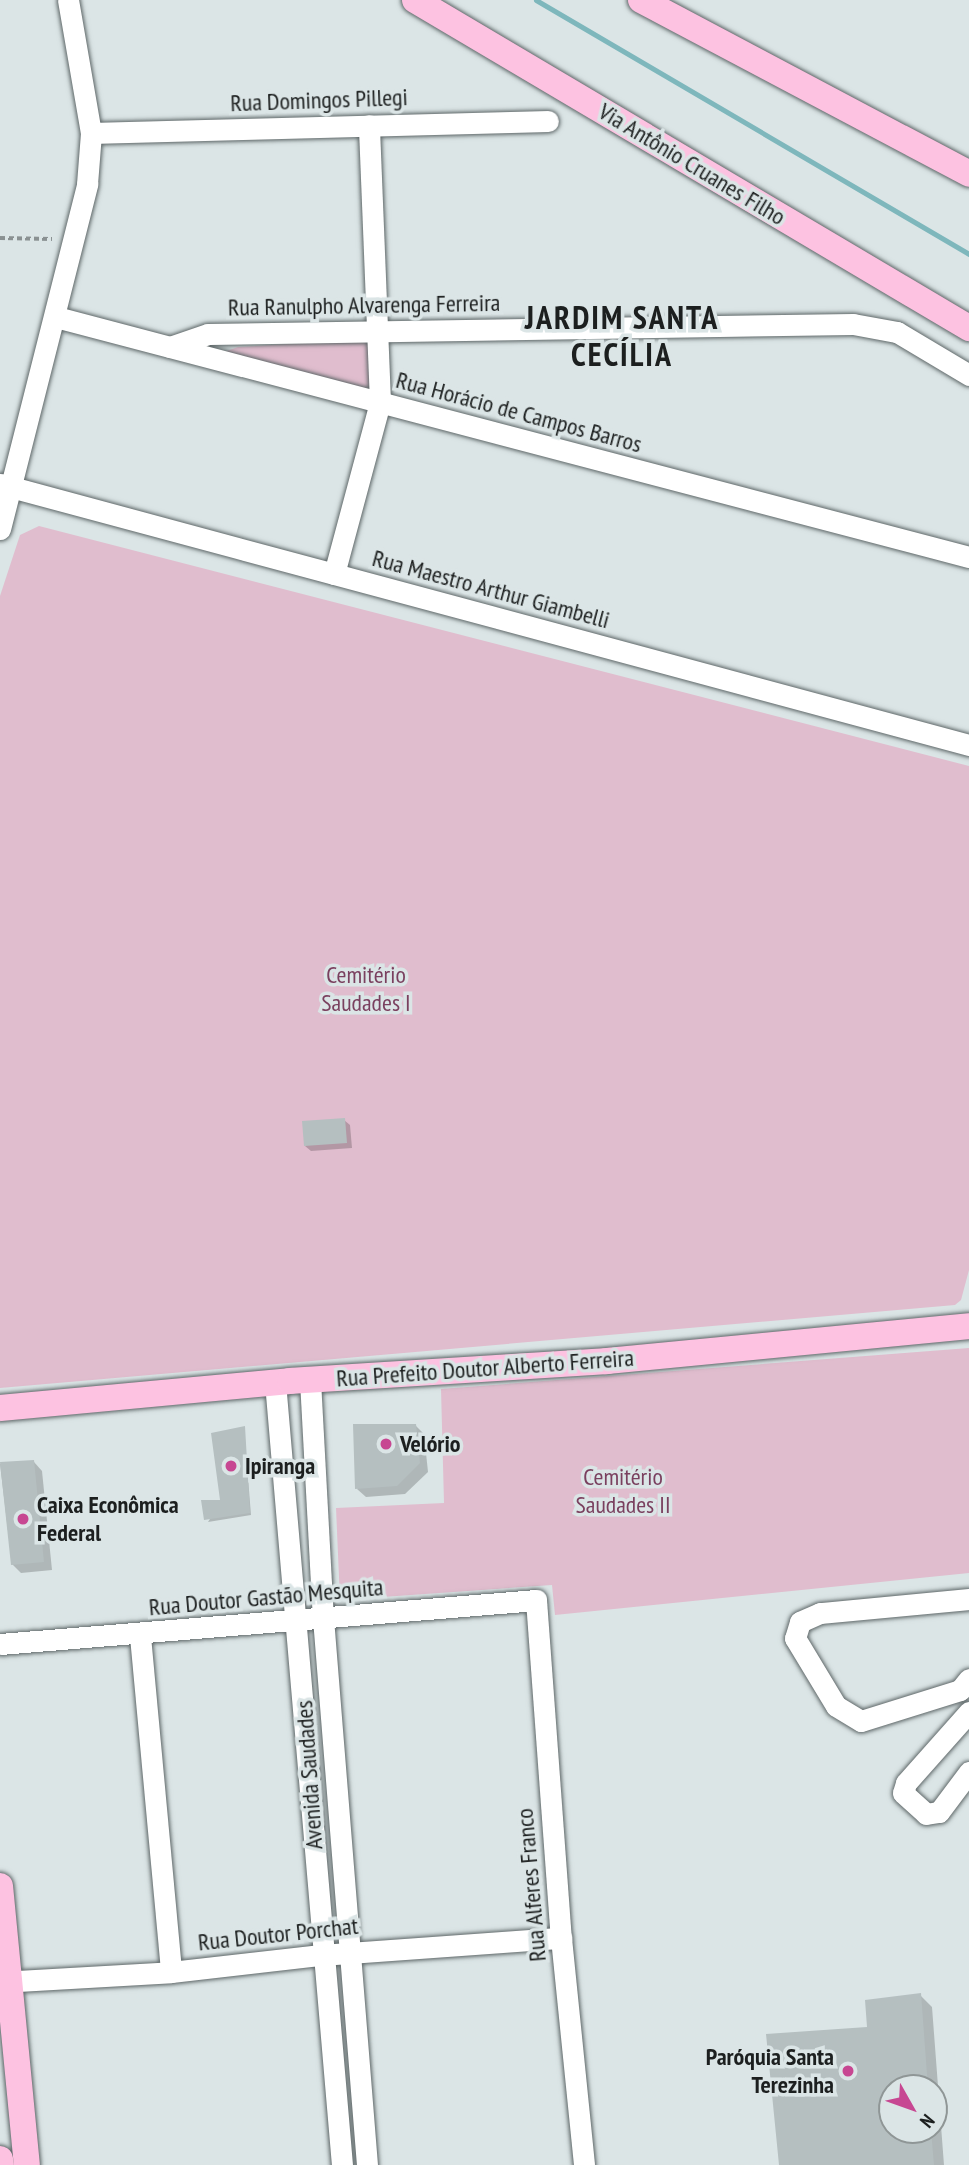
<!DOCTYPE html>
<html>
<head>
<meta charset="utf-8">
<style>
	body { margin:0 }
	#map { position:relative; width:969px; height:2165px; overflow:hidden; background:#dbe5e6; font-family:"PT Sans Narrow",sans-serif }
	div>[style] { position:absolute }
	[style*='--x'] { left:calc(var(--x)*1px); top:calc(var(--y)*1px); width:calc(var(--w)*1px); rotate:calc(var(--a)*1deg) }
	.green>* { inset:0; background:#e0bdce }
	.shadow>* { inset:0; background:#0003 }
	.stream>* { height:5px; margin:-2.5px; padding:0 2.5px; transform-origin:2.5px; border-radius:2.5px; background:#7eb7bc }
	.building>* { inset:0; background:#b5bfc0 }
	.path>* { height:3.5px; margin-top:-1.75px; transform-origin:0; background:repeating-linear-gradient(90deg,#8a9192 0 5px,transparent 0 8.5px) }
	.roads { filter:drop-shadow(0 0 2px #5e6768) drop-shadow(0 0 2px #5e6768) }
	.minor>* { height:21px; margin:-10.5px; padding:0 10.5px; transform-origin:10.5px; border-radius:10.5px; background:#fff }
	.major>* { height:26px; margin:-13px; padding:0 13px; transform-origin:13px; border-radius:13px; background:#fdc2e1 }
	.dots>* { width:19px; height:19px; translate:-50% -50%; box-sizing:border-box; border:4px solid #dbe5e6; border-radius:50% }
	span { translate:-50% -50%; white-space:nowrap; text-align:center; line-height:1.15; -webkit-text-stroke:7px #dbe5e6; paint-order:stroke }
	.street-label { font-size:24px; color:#1c1f1f }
	.park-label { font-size:24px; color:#7a405f }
	.poi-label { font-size:24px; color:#1c1f1f; font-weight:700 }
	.left { translate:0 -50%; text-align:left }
	.right { translate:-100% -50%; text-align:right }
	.district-label { font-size:32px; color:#1c1f1f; font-weight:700; letter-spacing:2px }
	.north { position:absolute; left:878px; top:2074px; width:70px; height:70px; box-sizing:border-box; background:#dbe5e6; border:2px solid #8f9696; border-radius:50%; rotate:130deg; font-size:19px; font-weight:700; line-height:28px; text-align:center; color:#1c1f1f }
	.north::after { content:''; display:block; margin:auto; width:24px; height:32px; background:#c74792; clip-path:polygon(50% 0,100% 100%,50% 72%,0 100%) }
</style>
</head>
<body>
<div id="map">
	<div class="green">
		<i style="clip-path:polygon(370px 339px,374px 391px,224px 352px,238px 347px)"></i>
		<i style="clip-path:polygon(39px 526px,969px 766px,969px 1270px,961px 1300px,955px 1305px,0 1388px,0 596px,20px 535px)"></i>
		<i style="clip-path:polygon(969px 1348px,969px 1573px,555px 1615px,552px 1585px,340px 1600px,336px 1508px,444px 1503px,441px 1389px)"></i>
	</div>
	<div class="shadow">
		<i style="clip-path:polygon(344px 1120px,350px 1125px,352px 1148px,311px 1151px,305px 1146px)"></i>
		<i style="clip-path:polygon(416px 1426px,424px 1434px,428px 1472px,405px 1494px,366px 1497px,357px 1489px)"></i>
		<i style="clip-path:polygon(244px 1428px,251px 1515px,208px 1522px,221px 1502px)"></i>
		<i style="clip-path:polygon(34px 1462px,42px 1471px,52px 1570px,21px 1573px,12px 1564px,0 1464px)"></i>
		<i style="clip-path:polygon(evenodd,920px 1995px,932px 2007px,944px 2165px,781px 2165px,869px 2029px,920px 1995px,892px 2088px,934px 2088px,934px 2130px,892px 2130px,892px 2088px)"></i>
	</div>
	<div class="stream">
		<i style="--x:536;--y:0;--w:502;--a:30.4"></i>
	</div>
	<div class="building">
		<i style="clip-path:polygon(345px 1118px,347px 1143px,304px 1146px,302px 1121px)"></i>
		<i style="clip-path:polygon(353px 1424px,416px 1424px,420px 1463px,397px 1486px,355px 1489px)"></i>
		<i style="clip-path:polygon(245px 1426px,250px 1513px,204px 1520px,201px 1500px,220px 1500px,211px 1433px)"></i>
		<i style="clip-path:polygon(34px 1460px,44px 1562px,11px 1565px,0 1462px)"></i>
		<i style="clip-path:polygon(921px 1993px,928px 2088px,892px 2088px,892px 2130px,931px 2130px,934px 2165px,779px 2165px,766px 2034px,867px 2027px,865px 2000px)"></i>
	</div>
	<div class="path">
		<i style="--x:0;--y:238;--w:52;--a:1.1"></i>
	</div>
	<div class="roads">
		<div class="minor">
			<i style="--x:91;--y:133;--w:457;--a:-1.5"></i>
			<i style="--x:56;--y:317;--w:944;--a:14.73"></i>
			<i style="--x:170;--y:347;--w:40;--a:-18.9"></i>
			<i style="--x:208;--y:334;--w:645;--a:-0.89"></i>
			<i style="--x:853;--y:324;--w:45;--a:10.3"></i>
			<i style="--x:897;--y:332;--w:84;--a:30.8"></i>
			<i style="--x:0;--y:484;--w:1004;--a:15.07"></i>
			<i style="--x:0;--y:529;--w:356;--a:-75.8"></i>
			<i style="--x:87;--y:184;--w:51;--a:-85.5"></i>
			<i style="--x:91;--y:133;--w:135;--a:-99.8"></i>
			<i style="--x:334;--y:574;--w:178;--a:-75"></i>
			<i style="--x:380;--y:402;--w:277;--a:-92.3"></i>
			<i style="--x:310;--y:1380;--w:238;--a:86.9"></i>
			<i style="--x:323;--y:1618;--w:549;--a:85.4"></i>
			<i style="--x:275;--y:1382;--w:786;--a:85.11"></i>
			<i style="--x:969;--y:1599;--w:150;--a:174.6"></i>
			<i style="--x:820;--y:1613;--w:22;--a:156"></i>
			<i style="--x:800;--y:1622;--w:17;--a:107"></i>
			<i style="--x:795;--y:1638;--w:79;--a:58.9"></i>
			<i style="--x:836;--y:1706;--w:29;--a:31"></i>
			<i style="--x:861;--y:1721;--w:104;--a:-17.4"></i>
			<i style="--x:960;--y:1690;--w:14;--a:-51"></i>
			<i style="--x:140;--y:1636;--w:337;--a:84.7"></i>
			<i style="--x:0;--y:1644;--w:538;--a:-4.69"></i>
			<i style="--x:536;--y:1600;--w:339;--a:85.8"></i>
			<i style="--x:561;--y:1938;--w:228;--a:84.2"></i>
			<i style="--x:969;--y:1712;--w:95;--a:131.6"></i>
			<i style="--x:906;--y:1783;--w:10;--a:107"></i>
			<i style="--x:903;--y:1793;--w:31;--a:42"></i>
			<i style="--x:926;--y:1814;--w:13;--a:-9"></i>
			<i style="--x:939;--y:1812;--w:50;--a:-53.1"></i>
			<i style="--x:0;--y:1982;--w:171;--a:-3.3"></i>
			<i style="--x:171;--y:1972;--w:151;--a:-6.5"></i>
			<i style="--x:321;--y:1955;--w:241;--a:-4.1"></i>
		</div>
		<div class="major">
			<i style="--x:415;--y:0;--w:644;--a:30.63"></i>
			<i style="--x:641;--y:0;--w:371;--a:27.9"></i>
			<i style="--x:0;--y:1408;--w:291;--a:-5.3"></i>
			<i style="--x:290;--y:1381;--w:318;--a:-3.6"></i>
			<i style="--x:607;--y:1361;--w:364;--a:-5.5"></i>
			<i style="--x:0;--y:1886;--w:280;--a:84.5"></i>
			<i style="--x:0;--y:2159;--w:6;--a:81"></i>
		</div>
	</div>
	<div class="dots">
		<i style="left:386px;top:1444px;background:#c74792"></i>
		<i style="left:231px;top:1466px;background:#c74792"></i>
		<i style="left:23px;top:1519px;background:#c74792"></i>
		<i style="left:848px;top:2071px;background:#c74792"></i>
	</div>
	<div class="street-label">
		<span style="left:319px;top:100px;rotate:-2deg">Rua Domingos Pillegi</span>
		<span style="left:692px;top:164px;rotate:31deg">Via Antônio Cruanes Filho</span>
		<span style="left:364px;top:305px;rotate:-1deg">Rua Ranulpho Alvarenga Ferreira</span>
		<span style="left:519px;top:412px;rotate:15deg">Rua Horácio de Campos Barros</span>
		<span style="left:491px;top:589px;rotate:15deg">Rua Maestro Arthur Giambelli</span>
		<span style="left:485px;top:1368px;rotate:-4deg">Rua Prefeito Doutor Alberto Ferreira</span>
		<span style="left:266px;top:1597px;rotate:-5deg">Rua Doutor Gastão Mesquita</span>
		<span style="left:309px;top:1775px;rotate:-94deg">Avenida Saudades</span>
		<span style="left:531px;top:1885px;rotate:-95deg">Rua Alferes Franco</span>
		<span style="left:278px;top:1934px;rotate:-6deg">Rua Doutor Porchat</span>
	</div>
	<div class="park-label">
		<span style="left:366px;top:989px">Cemitério<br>Saudades I</span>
		<span style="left:623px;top:1491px">Cemitério<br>Saudades II</span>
	</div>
	<div class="poi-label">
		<span class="left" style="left:400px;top:1444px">Velório</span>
		<span class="left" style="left:245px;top:1466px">Ipiranga</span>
		<span class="left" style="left:37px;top:1519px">Caixa Econômica<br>Federal</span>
		<span class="right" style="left:834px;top:2071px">Paróquia Santa<br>Terezinha</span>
	</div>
	<div class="district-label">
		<span style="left:622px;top:336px">JARDIM SANTA<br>CECÍLIA</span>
	</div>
	<div class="north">N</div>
</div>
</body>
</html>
